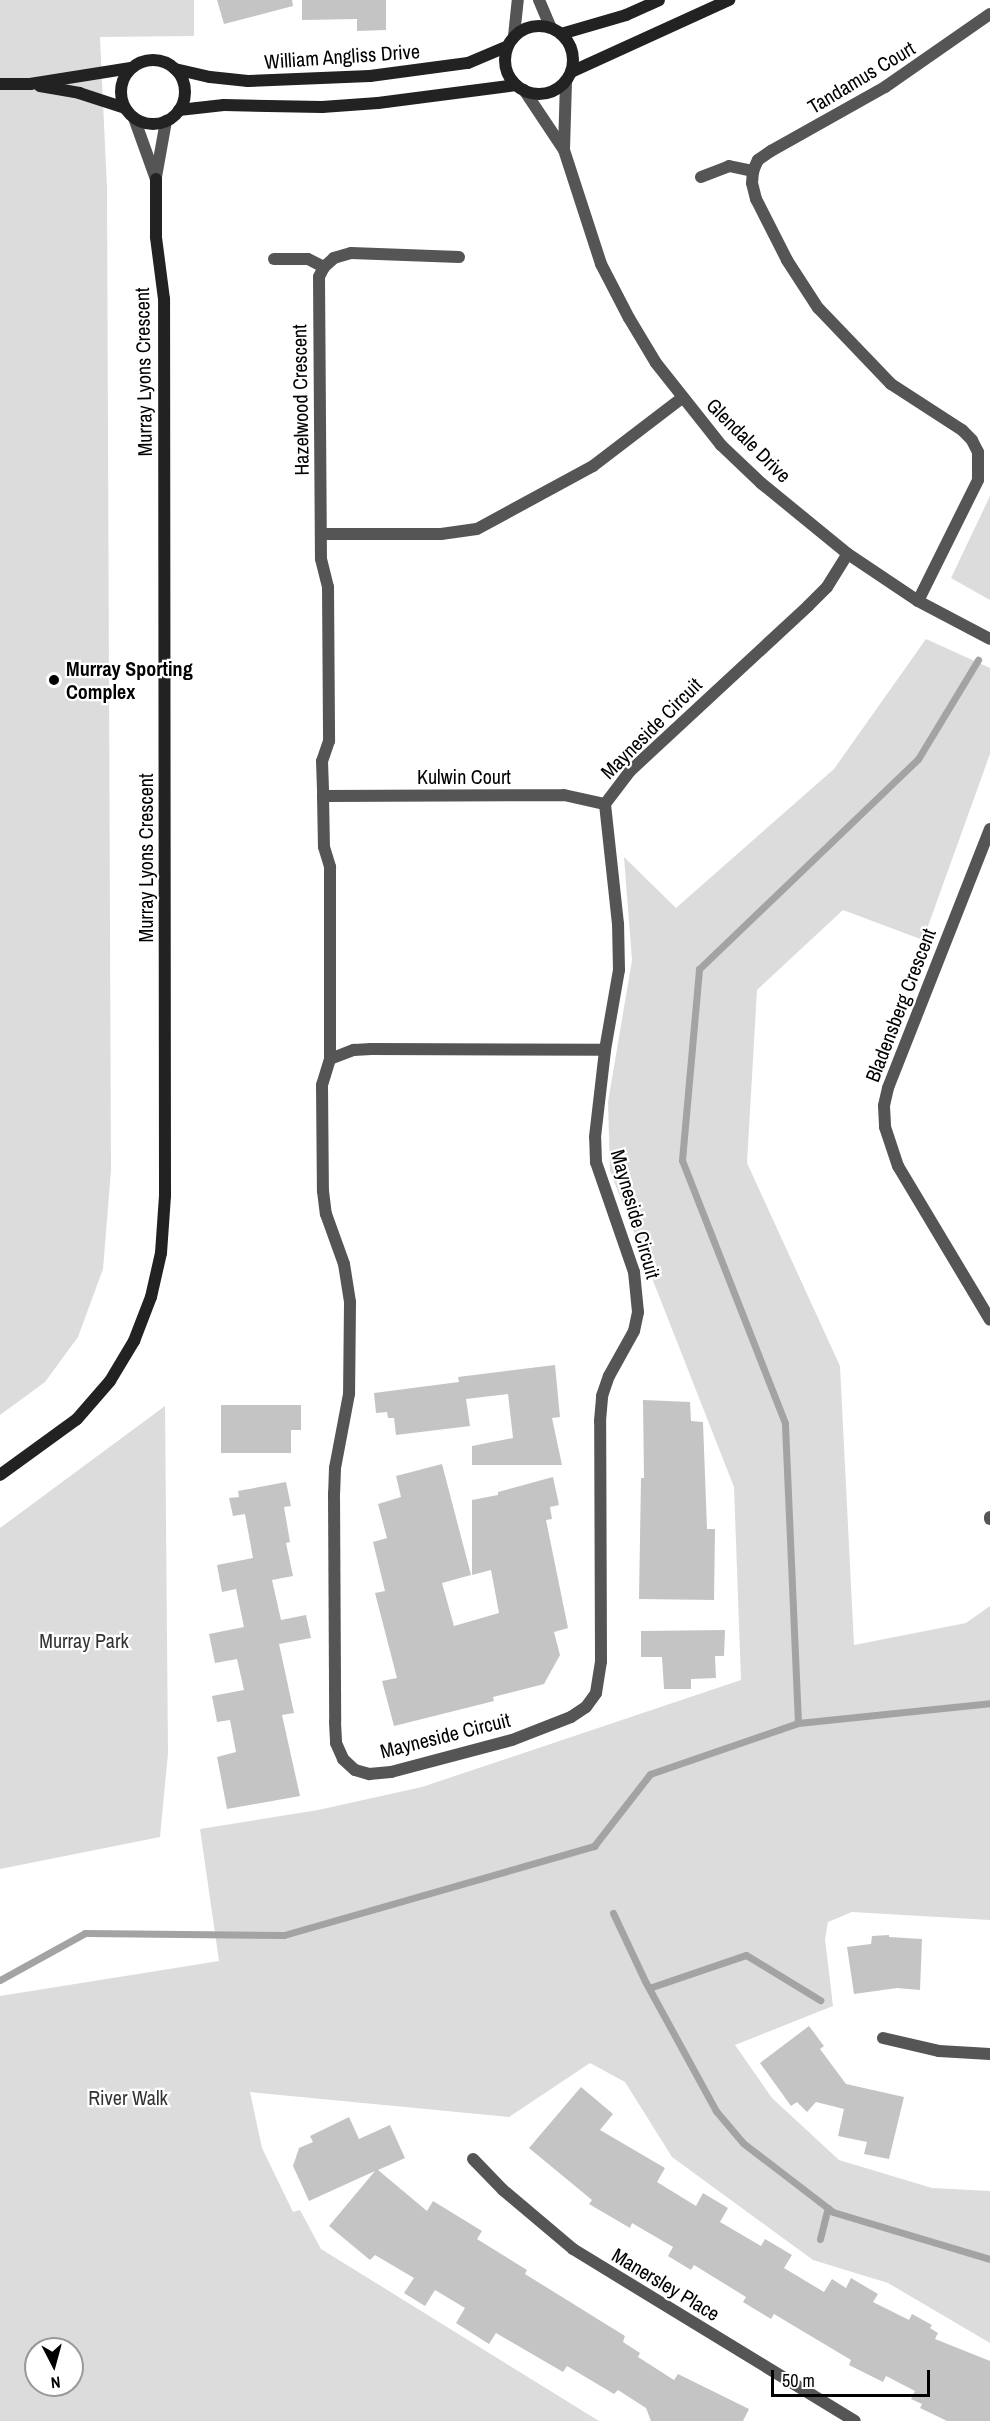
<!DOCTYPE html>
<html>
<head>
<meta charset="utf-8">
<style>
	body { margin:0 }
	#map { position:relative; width:990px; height:2421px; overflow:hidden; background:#fff; font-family:"Archivo Narrow",sans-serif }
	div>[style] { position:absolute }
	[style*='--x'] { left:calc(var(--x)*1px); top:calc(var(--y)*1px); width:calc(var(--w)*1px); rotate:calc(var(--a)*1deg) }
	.green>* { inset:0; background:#dcdcdc }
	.stream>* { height:7px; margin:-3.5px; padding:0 3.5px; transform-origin:3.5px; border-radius:3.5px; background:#a3a3a3 }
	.building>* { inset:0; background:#c4c4c4 }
	.street>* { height:12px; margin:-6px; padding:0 6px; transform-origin:6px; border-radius:6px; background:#555 }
	.secondary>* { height:12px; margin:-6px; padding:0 6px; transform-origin:6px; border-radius:6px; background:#222 }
	.secondary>.ring { margin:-6px; padding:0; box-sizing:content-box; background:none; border:12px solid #222; border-radius:50% }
	.dots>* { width:16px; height:16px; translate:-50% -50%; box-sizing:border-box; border:3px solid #fff; border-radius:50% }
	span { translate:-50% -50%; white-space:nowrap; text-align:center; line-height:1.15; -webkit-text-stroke:4.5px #fff; paint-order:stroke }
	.street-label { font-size:20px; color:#000 }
	.poi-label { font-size:20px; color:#000; font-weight:700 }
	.left { translate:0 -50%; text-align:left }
	.park-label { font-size:20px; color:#333 }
	.north { position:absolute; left:24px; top:2337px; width:60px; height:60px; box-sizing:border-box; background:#fff; border:2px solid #999; border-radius:50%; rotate:174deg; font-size:16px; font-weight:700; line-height:24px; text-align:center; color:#000 }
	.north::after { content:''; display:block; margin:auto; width:21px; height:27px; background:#000; clip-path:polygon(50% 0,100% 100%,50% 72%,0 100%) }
	.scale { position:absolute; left:771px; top:2370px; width:159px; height:27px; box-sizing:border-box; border:3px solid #000; border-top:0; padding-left:8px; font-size:18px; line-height:21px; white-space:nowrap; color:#000; -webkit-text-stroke:4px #fff; paint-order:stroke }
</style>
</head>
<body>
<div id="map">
	<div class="green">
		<i style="clip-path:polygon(0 0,194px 0,194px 36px,100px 37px,107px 189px,111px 1170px,103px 1269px,78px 1337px,45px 1382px,0 1415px)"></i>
		<i style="clip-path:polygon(990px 496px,990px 600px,951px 578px)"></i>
		<i style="clip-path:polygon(evenodd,926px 639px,990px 668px,990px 754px,923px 940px,843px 910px,757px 990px,747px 1163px,840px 1366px,854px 1645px,966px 1623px,990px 1606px,990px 1920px,852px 1912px,828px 1922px,825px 1939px,833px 2006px,735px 2045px,772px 2098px,839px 2160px,932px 2188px,990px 2191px,990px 2343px,888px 2283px,813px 2260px,672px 2157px,625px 2082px,590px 2063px,509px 2117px,250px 2092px,262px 2148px,293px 2212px,300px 2210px,321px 2249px,599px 2421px,0 2421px,0 1996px,219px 1961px,200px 1829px,318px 1810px,422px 1787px,741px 1680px,734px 1487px,610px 1171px,608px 1102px,632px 960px,624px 857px,676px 908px,834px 769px,926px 639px,36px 2349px,72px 2349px,72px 2385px,36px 2385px,36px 2349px)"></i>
		<i style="clip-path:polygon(165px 1406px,168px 1753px,160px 1837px,0 1869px,0 1528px)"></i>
	</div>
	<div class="stream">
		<i style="--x:798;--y:1723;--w:300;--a:-92.5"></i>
		<i style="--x:785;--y:1423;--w:282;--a:-111.4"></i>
		<i style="--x:682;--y:1160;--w:192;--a:-84.9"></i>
		<i style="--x:699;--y:969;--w:303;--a:-43.8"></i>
		<i style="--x:918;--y:759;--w:116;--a:-58.8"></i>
		<i style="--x:613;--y:1913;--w:77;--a:64.8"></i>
		<i style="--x:646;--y:1983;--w:146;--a:61.3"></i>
		<i style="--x:716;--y:2111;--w:42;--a:49.8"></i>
		<i style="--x:743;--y:2143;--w:113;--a:37.5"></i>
		<i style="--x:833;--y:2212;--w:164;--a:16.7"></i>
		<i style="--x:0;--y:1980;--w:97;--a:-28.9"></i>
		<i style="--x:85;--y:1933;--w:199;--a:0.6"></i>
		<i style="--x:284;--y:1935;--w:323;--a:-16"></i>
		<i style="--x:594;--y:1846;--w:91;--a:-52.1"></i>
		<i style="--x:650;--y:1774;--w:157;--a:-19"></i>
		<i style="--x:798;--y:1723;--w:193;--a:-5.9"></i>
		<i style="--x:649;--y:1988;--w:102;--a:-18.8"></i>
		<i style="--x:746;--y:1955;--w:87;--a:31.3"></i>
		<i style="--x:820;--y:2239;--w:32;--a:-76"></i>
	</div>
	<div class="building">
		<i style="clip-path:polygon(217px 0,292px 0,293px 6px,224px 24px)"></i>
		<i style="clip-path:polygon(302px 0,386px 0,386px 30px,357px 31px,357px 19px,302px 20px)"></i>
		<i style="clip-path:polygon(555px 1365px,560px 1417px,552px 1418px,562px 1465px,472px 1465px,472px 1446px,513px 1438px,508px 1394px,466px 1399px,470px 1426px,396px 1435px,394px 1418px,388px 1418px,387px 1412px,376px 1413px,374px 1393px,459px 1382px,458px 1377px)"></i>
		<i style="clip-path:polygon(643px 1400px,690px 1402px,691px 1421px,703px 1422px,707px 1529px,715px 1529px,714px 1600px,639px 1599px,641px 1478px,644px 1478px)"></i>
		<i style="clip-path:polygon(221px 1405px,301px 1405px,301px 1430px,291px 1430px,291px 1453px,221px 1453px)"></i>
		<i style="clip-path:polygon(442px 1464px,471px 1575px,442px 1583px,454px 1626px,499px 1613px,491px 1570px,472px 1575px,472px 1500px,498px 1495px,498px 1492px,553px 1477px,559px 1505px,550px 1507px,552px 1519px,546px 1520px,568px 1628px,554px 1632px,560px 1655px,544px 1684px,493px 1697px,494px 1701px,394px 1726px,382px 1681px,397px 1678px,375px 1593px,385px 1591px,373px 1542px,387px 1538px,378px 1504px,401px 1497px,396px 1476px)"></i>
		<i style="clip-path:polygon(286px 1482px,291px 1506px,284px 1507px,290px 1542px,286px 1543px,293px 1576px,272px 1580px,281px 1620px,306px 1615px,311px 1638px,279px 1644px,294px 1713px,282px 1715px,300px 1796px,227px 1809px,217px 1757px,236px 1752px,230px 1720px,217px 1722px,212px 1696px,244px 1690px,237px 1659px,215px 1663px,209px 1634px,244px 1627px,236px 1589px,222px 1592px,217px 1565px,253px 1558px,245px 1514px,233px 1516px,229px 1498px,239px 1497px,238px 1491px)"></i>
		<i style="clip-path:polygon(725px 1630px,724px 1656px,715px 1656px,716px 1678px,691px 1679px,691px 1689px,664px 1689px,662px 1657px,641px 1657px,641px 1631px)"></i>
		<i style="clip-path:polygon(889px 1935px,889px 1937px,922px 1939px,920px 1990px,897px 1988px,854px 1994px,847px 1947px,871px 1944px,872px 1936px)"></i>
		<i style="clip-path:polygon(809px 2026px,824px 2046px,820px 2049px,846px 2084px,904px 2097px,889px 2159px,864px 2154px,867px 2142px,838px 2136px,844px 2109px,816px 2102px,807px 2112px,797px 2102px,791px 2106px,760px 2063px)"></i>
		<i style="clip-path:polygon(581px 2087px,613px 2114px,600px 2130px,665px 2168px,657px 2182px,696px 2206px,703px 2193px,728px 2208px,720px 2222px,761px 2246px,765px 2239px,792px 2255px,784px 2268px,824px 2292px,832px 2279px,846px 2288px,851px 2278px,878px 2294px,873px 2302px,909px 2320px,912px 2314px,932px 2325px,930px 2328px,938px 2333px,935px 2339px,990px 2361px,990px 2421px,947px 2421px,920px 2408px,922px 2404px,911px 2399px,915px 2391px,886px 2376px,883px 2382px,849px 2365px,851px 2360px,774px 2314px,771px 2319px,743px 2302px,746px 2297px,694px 2265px,691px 2270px,668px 2256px,673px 2247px,632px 2223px,630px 2228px,589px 2204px,592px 2200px,529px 2148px)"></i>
		<i style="clip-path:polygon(349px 2117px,359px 2139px,390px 2125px,405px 2158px,378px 2170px,427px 2211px,433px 2201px,482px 2231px,477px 2239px,527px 2270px,525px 2274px,625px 2336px,623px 2342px,640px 2353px,638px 2357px,674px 2380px,678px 2374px,749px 2409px,743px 2421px,651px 2421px,646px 2408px,618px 2390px,614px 2394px,567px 2366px,563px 2372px,496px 2333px,489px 2344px,456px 2323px,465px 2308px,435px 2290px,425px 2306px,404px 2293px,414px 2278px,375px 2255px,370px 2260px,329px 2226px,375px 2171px,309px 2201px,293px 2166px,299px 2148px,313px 2142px,310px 2136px)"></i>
	</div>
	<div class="street">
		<i style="--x:539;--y:0;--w:30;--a:67"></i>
		<i style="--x:514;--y:36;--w:36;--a:-84"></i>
		<i style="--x:524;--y:90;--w:72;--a:56.3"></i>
		<i style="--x:564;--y:150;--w:120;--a:72"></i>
		<i style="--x:601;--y:264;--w:61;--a:62.6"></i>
		<i style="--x:629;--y:318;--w:52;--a:59"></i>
		<i style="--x:656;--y:363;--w:105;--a:51.6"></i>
		<i style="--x:721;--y:445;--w:55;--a:43.5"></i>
		<i style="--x:761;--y:483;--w:112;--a:39.2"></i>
		<i style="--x:848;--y:554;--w:84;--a:33.9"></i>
		<i style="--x:918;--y:601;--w:81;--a:27.8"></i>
		<i style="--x:134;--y:118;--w:65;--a:70.2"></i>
		<i style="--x:564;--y:149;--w:68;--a:-88.3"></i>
		<i style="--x:156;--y:177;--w:57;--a:-79.9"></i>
		<i style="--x:701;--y:177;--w:30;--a:-21"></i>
		<i style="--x:729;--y:166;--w:25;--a:12"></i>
		<i style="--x:459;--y:257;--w:108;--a:-177.9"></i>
		<i style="--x:351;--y:253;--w:18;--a:164"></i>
		<i style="--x:334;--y:258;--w:13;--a:138"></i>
		<i style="--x:324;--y:267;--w:11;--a:117"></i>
		<i style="--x:319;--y:277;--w:282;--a:89.6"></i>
		<i style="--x:321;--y:559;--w:29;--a:76"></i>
		<i style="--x:328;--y:587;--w:154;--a:89.6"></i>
		<i style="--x:329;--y:741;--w:21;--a:109"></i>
		<i style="--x:322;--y:761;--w:35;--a:88"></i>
		<i style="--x:323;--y:796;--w:51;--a:88.9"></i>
		<i style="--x:324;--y:847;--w:21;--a:73"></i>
		<i style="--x:330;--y:867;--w:192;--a:90"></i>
		<i style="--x:330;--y:1059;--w:27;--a:107"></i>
		<i style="--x:322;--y:1085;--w:106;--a:89.5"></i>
		<i style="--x:323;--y:1191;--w:23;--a:83"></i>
		<i style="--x:326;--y:1214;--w:53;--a:70.2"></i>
		<i style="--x:344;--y:1264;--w:39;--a:81"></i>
		<i style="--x:350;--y:1303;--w:91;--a:90.6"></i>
		<i style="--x:349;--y:1394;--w:75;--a:100.7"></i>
		<i style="--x:335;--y:1468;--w:25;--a:92"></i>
		<i style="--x:334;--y:1493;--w:229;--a:89.7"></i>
		<i style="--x:335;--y:1722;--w:21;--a:87"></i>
		<i style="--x:336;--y:1743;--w:17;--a:66"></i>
		<i style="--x:343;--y:1759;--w:16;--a:43"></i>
		<i style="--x:355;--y:1770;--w:15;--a:16"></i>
		<i style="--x:369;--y:1774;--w:22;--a:-5"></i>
		<i style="--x:391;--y:1772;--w:125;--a:-14.8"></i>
		<i style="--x:512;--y:1740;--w:63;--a:-21.3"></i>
		<i style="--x:571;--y:1717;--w:18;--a:-34"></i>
		<i style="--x:586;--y:1707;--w:17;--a:-54"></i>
		<i style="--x:596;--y:1693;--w:31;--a:-81"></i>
		<i style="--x:601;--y:1662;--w:241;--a:-90.2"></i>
		<i style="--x:600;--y:1421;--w:25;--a:-85"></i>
		<i style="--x:602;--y:1396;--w:21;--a:-71"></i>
		<i style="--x:609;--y:1376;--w:51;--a:-60.9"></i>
		<i style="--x:634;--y:1331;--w:19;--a:-78"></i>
		<i style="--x:638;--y:1312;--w:40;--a:-95.7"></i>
		<i style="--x:634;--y:1272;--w:116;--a:-109.1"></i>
		<i style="--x:596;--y:1162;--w:25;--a:-92"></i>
		<i style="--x:595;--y:1137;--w:88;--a:-83.4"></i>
		<i style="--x:605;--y:1050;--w:81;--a:-80.1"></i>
		<i style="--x:619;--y:970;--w:46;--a:-91.2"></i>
		<i style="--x:618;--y:924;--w:121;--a:-96.2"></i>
		<i style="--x:605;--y:804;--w:41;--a:-52.9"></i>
		<i style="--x:630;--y:771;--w:243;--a:-42.8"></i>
		<i style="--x:808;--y:606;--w:27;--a:-45"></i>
		<i style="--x:827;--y:587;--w:39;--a:-58"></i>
		<i style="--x:274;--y:259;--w:34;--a:0"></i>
		<i style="--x:308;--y:259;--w:18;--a:27"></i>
		<i style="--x:321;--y:534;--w:120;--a:0"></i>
		<i style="--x:441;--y:534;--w:36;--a:-8"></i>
		<i style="--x:477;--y:529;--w:132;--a:-28.5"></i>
		<i style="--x:593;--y:466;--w:112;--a:-37.4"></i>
		<i style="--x:918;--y:601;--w:135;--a:-63.6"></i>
		<i style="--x:978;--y:480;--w:28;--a:-90"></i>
		<i style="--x:978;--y:452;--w:13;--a:-117"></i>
		<i style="--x:972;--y:440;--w:14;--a:-135"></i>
		<i style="--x:962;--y:430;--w:85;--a:-147.1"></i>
		<i style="--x:891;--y:384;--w:105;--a:-133.8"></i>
		<i style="--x:818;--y:308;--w:57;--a:-122.9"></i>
		<i style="--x:787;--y:260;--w:68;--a:-116.9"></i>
		<i style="--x:756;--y:199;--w:16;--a:-104"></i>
		<i style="--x:752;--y:183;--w:12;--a:-85"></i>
		<i style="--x:753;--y:171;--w:12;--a:-66"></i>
		<i style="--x:758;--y:160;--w:16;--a:-35"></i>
		<i style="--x:771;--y:151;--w:131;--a:-29.3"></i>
		<i style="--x:885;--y:87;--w:128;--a:-34.8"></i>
		<i style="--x:323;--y:796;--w:241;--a:-0.2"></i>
		<i style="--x:564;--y:795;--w:42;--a:12.4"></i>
		<i style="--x:990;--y:829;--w:278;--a:111.5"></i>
		<i style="--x:888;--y:1088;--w:18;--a:103"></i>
		<i style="--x:884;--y:1106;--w:21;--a:87"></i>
		<i style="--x:885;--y:1127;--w:41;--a:71.6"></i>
		<i style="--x:898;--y:1166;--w:179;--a:59.1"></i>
		<i style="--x:330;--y:1059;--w:26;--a:-21"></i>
		<i style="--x:354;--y:1050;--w:17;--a:-3"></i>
		<i style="--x:371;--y:1049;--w:234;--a:0.2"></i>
		<i style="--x:990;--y:1517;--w:2;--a:90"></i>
		<i style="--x:883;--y:2038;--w:57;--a:13.1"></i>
		<i style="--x:939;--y:2051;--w:51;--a:3.4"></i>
		<i style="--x:473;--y:2159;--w:43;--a:45.9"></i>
		<i style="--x:503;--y:2190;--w:92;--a:40.1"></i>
		<i style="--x:573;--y:2249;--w:330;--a:31.4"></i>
	</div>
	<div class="secondary">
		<i class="ring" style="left:505px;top:26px;width:56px;height:56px"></i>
		<i style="--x:561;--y:34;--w:68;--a:-16.3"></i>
		<i style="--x:626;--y:15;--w:36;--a:-24"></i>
		<i class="ring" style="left:121px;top:60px;width:52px;height:52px"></i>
		<i style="--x:175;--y:69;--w:36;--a:13"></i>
		<i style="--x:210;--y:77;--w:38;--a:6"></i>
		<i style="--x:248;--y:81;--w:122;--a:-2.3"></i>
		<i style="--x:370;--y:76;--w:99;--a:-7.6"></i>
		<i style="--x:468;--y:63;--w:43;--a:-23"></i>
		<i style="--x:571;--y:72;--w:174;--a:-24.5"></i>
		<i style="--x:0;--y:84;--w:30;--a:0"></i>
		<i style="--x:30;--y:84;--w:102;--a:-9"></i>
		<i style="--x:40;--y:86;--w:40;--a:10"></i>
		<i style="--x:79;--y:93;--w:48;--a:18.1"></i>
		<i style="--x:179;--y:110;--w:45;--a:-6.3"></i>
		<i style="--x:224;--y:105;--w:98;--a:1.2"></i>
		<i style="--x:322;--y:107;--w:56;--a:-4.1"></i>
		<i style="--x:378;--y:103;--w:139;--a:-7.4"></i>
		<i style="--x:0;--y:1475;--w:95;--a:-36"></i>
		<i style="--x:77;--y:1419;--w:50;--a:-49"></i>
		<i style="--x:110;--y:1381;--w:47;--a:-59"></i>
		<i style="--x:134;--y:1341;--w:47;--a:-68.9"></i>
		<i style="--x:151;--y:1297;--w:45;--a:-77.2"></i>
		<i style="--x:161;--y:1253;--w:57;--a:-86"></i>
		<i style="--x:165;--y:1196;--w:897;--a:-90.06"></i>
		<i style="--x:164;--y:299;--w:63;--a:-97.4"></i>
		<i style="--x:156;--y:237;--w:58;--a:-90"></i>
	</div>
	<div class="dots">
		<i style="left:54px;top:680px;background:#000"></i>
	</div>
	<div class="street-label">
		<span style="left:342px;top:56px;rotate:-4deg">William Angliss Drive</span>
		<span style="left:861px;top:77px;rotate:-31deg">Tandamus Court</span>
		<span style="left:143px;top:372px;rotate:-91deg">Murray Lyons Crescent</span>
		<span style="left:300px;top:400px;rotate:-91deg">Hazelwood Crescent</span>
		<span style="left:749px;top:440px;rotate:45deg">Glendale Drive</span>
		<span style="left:651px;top:728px;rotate:-45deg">Mayneside Circuit</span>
		<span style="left:464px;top:776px">Kulwin Court</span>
		<span style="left:145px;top:858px;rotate:-90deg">Murray Lyons Crescent</span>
		<span style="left:900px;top:1005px;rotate:-69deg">Bladensberg Crescent</span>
		<span style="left:636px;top:1214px;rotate:74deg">Mayneside Circuit</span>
		<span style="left:445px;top:1735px;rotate:-14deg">Mayneside Circuit</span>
		<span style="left:666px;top:2284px;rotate:31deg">Manersley Place</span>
	</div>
	<div class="poi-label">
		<span class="left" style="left:66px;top:680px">Murray Sporting<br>Complex</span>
	</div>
	<div class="park-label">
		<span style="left:84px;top:1640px">Murray Park</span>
		<span style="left:128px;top:2097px">River Walk</span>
	</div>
	<div class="north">N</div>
	<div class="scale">50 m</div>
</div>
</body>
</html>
